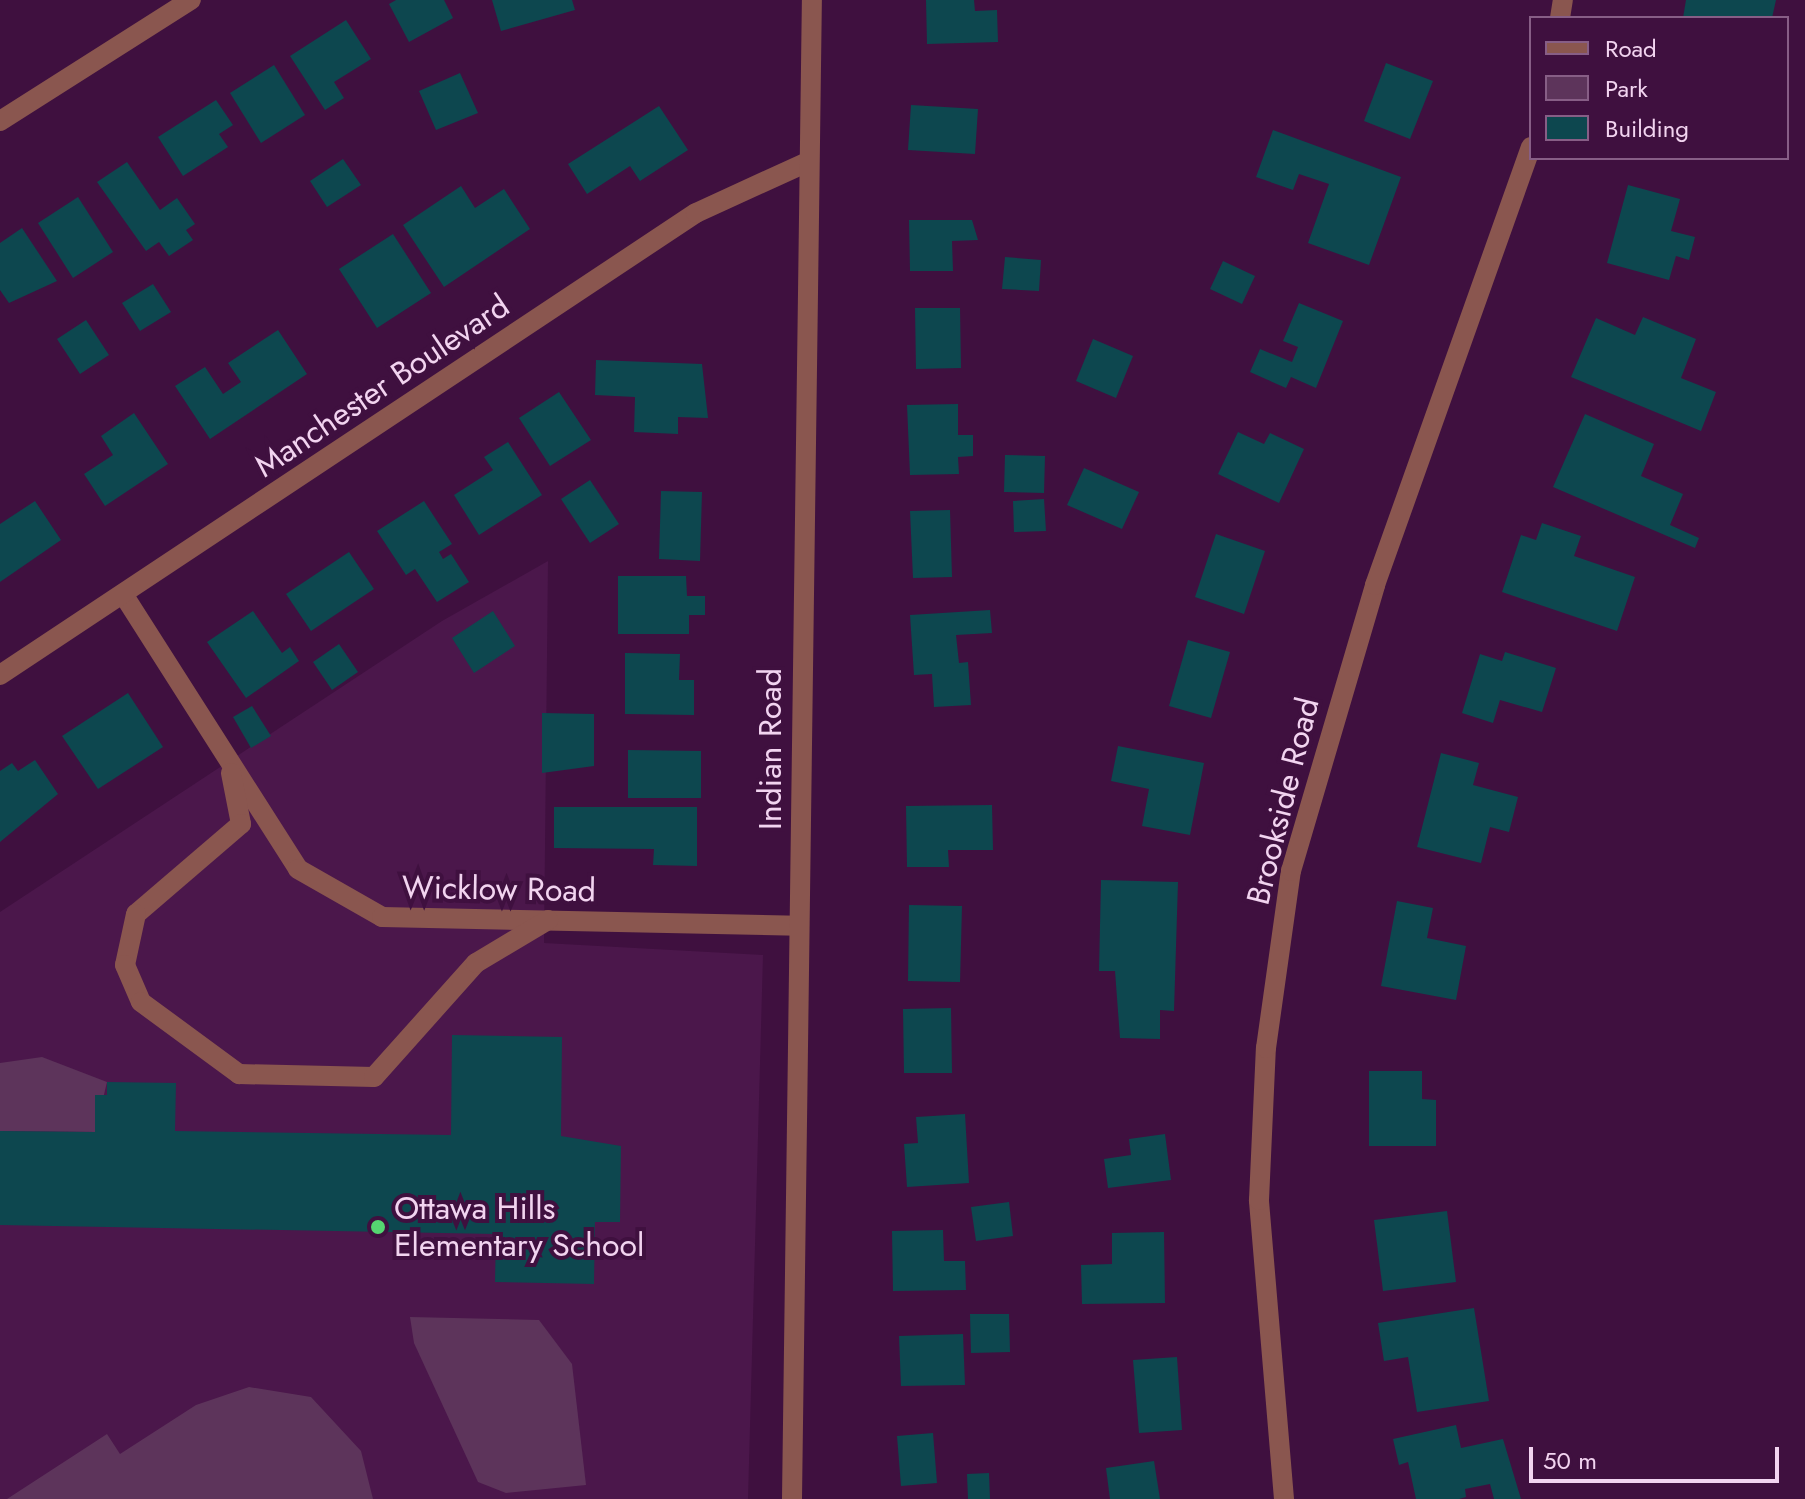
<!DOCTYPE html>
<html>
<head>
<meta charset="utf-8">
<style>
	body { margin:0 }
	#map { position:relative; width:1805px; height:1499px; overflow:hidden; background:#3f103f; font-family:Jost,sans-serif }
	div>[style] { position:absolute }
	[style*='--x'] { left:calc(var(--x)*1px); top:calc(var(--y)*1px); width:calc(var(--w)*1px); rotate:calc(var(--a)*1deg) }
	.built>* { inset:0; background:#4b174b }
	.green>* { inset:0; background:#5d345b }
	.building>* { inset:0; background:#0d474f }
	.minor>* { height:20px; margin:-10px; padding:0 10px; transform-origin:10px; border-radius:10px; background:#8a564f }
	.dots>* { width:22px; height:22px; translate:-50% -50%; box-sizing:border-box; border:4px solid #3f103f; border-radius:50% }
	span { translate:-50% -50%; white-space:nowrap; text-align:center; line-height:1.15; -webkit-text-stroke:8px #3f103f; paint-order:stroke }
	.street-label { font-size:32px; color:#f2d4f0 }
	.poi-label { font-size:32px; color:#f2d4f0 }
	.left { translate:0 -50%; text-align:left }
	.legend { position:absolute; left:1529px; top:16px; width:260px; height:144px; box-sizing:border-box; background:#3f103f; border:2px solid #875e86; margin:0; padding:10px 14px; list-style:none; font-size:24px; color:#f2d4f0 }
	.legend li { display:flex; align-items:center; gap:16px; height:40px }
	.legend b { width:40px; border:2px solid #875e86 }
	.scale { position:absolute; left:1529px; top:1447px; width:250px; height:36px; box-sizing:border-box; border:4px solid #f2d4f0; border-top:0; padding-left:10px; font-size:24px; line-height:28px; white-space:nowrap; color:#f2d4f0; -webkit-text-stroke:6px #3f103f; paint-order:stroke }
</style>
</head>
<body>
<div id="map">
	<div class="built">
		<i style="clip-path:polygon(548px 561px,544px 943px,763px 955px,748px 1499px,0 1499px,0 912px,442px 621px)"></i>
	</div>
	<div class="green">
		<i style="clip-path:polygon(42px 1057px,107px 1082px,95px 1132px,0 1131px,0 1063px)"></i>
		<i style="clip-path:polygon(410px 1317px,539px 1320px,572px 1364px,586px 1485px,506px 1493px,478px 1482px,414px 1343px)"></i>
		<i style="clip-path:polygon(249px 1387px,311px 1397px,361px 1451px,373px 1499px,7px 1499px,107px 1434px,120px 1454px,196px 1405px)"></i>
	</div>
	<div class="building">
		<i style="clip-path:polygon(396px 0,444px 0,453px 18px,409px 42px,389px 4px)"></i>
		<i style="clip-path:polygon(492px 0,572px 0,575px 10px,501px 31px)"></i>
		<i style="clip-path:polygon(926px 0,974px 0,975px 11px,997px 10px,998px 42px,927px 44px)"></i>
		<i style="clip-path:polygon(1686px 0,1776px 0,1772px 18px,1683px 18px)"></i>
		<i style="clip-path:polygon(346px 20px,371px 59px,334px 82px,344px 98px,325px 110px,290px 56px)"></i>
		<i style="clip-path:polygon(1386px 63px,1433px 81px,1410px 139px,1364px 121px)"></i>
		<i style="clip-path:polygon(274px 65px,305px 115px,261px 143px,230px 93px)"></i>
		<i style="clip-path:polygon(460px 73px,478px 113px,436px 130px,419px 91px)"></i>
		<i style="clip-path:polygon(216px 100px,233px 125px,219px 134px,228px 147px,183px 176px,158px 137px)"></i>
		<i style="clip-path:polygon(911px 105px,978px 109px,975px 154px,908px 150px)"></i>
		<i style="clip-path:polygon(659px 106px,688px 150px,640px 181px,630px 166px,587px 194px,568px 164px)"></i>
		<i style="clip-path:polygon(1273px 130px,1401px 177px,1369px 265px,1308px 243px,1329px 184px,1299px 174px,1293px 190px,1256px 177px)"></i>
		<i style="clip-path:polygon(343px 159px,361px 185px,327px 207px,310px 181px)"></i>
		<i style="clip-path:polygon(127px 162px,160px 210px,177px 198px,195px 224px,186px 230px,193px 240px,169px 256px,159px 242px,146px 251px,97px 182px)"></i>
		<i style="clip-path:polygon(1628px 185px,1680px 199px,1671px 231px,1695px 237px,1689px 260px,1676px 256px,1669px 280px,1607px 263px)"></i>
		<i style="clip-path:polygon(461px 186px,475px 208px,504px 189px,530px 229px,444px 287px,403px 225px)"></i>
		<i style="clip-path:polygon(78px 197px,113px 252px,73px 278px,38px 223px)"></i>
		<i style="clip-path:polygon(909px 220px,972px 220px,978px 240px,952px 241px,953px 271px,910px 271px)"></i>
		<i style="clip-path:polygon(22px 228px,57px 281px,9px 303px,0 290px,0 243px)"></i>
		<i style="clip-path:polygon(393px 234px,431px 293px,377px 328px,339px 269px)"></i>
		<i style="clip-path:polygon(1005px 257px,1041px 260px,1039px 291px,1002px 289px)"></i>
		<i style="clip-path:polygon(1223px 261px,1255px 276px,1242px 304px,1210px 289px)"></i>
		<i style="clip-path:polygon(153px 284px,171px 312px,140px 331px,122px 303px)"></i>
		<i style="clip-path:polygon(1299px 303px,1343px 321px,1316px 388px,1291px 377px,1286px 388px,1250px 372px,1260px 349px,1292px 362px,1298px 347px,1283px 341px)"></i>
		<i style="clip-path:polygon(915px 308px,960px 308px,961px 368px,916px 369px)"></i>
		<i style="clip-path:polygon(1643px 317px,1696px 339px,1681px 378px,1716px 392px,1701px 431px,1571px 377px,1596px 318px,1635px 335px)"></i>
		<i style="clip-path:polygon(86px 320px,109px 355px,80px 374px,57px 339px)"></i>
		<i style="clip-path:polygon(278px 330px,307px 374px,210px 439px,175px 386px,205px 367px,223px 394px,241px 382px,228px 363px)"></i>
		<i style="clip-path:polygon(1093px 339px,1133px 356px,1116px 398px,1076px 381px)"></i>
		<i style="clip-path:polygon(596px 360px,702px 364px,708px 418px,678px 417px,678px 434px,634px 432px,635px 397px,595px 395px)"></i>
		<i style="clip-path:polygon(559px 392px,591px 440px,550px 466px,519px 418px)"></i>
		<i style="clip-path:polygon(958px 404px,958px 435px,973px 435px,973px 456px,958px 457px,959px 474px,910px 475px,907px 405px)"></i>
		<i style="clip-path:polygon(134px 413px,168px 464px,105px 506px,84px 474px,113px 455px,101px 436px)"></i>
		<i style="clip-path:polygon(1585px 414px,1654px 444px,1641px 476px,1683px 494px,1670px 525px,1699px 538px,1695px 548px,1553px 487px)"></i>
		<i style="clip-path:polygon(1238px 432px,1264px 444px,1270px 433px,1304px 449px,1279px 503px,1218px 474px)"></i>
		<i style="clip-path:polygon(508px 442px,542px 495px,479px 535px,454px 495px,493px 470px,484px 457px)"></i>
		<i style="clip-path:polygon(1005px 455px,1045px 456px,1044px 493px,1004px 492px)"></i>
		<i style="clip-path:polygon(1084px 468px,1139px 492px,1122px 529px,1067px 505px)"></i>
		<i style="clip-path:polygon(590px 480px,619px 524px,590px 543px,561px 499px)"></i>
		<i style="clip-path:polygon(661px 491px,702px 492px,700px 561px,659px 559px)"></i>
		<i style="clip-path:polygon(1044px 499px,1046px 531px,1014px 532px,1013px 501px)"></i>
		<i style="clip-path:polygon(35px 501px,61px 540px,0 582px,0 524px)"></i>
		<i style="clip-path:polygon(424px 501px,452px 544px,439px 552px,443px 559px,451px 554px,469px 582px,437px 602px,415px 569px,406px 575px,377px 531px)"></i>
		<i style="clip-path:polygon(950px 510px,952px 577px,913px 578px,910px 511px)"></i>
		<i style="clip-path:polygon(1542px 523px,1581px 536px,1574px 556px,1635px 577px,1617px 631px,1502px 592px,1521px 535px,1536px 540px)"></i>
		<i style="clip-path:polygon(1216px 534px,1265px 551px,1244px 614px,1195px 597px)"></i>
		<i style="clip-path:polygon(349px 552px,374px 589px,311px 631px,286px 594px)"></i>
		<i style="clip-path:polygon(618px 576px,686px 576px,687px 596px,705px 596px,705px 615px,689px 615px,689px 634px,618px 634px)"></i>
		<i style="clip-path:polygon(990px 610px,992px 633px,956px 635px,959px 663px,968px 662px,971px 705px,934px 707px,932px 674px,914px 675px,910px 615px)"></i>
		<i style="clip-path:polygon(253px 611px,282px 653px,290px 647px,299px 661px,246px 698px,207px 642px)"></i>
		<i style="clip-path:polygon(493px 611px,515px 646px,474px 673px,452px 638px)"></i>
		<i style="clip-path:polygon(1188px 640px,1230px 652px,1211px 718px,1169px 706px)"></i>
		<i style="clip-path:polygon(339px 644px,358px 672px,332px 690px,313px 662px)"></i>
		<i style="clip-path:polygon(1505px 652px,1556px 668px,1542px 712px,1500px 700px,1493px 723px,1462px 713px,1480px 654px,1502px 661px)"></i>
		<i style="clip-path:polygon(625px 653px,680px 654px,679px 680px,694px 680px,694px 715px,625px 714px)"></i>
		<i style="clip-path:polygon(128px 693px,163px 747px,98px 789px,62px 736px)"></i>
		<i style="clip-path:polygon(252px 706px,271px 736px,251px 748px,233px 717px)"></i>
		<i style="clip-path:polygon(542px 713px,594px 714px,594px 766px,542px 773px)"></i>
		<i style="clip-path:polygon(1118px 746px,1204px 763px,1190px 835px,1142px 826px,1149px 789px,1111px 781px)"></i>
		<i style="clip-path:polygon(628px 750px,701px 751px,701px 798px,628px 798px)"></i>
		<i style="clip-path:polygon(1441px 753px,1479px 763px,1473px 785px,1518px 797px,1509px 832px,1490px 827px,1481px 863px,1417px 847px)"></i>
		<i style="clip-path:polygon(35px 760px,58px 794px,0 842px,0 771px,12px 763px,18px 771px)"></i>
		<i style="clip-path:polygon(992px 805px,993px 850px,948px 850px,949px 867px,907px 867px,906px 806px)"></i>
		<i style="clip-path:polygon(554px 807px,697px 807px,697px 866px,653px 865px,654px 849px,554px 848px)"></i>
		<i style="clip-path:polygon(1101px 880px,1178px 882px,1174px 1011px,1160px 1010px,1160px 1039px,1120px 1038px,1115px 971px,1099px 971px)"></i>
		<i style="clip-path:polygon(1397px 901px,1433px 908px,1427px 938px,1466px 946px,1456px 1000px,1381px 986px)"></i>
		<i style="clip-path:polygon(909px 905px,962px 906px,960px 982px,908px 981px)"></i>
		<i style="clip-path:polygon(951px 1008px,952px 1073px,904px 1073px,903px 1009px)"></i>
		<i style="clip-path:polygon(452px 1035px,562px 1037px,561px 1136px,621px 1146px,620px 1222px,595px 1222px,594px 1284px,495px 1282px,496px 1234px,0 1225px,0 1131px,95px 1132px,95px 1095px,107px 1095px,107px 1082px,176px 1083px,175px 1131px,451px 1135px)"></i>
		<i style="clip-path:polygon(1369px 1071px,1422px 1071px,1422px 1099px,1436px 1100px,1436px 1146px,1369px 1146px)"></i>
		<i style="clip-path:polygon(965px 1114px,969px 1183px,907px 1187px,904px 1144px,918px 1143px,916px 1117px)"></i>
		<i style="clip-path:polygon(1165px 1134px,1171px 1180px,1108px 1188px,1104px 1159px,1131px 1155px,1129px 1139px)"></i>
		<i style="clip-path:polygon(1009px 1202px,1013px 1236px,976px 1241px,971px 1207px)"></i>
		<i style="clip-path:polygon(1447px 1211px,1456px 1282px,1383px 1291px,1374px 1220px)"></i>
		<i style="clip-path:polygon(943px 1230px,944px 1261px,965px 1261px,966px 1290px,893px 1291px,892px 1231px)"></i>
		<i style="clip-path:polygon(1164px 1232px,1165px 1303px,1082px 1304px,1081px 1265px,1112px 1264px,1112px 1233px)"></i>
		<i style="clip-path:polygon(1474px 1308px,1489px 1401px,1417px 1412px,1408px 1357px,1384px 1361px,1378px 1323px)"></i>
		<i style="clip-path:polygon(970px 1314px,1009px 1314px,1010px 1352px,971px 1353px)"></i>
		<i style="clip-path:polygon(963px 1334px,965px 1385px,901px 1386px,899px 1336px)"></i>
		<i style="clip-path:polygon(1177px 1357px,1182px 1430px,1139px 1433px,1133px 1360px)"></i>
		<i style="clip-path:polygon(1456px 1425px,1461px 1448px,1503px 1439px,1521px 1499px,1494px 1499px,1490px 1484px,1465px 1489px,1466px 1497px,1459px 1499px,1416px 1499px,1408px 1462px,1399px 1465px,1393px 1439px)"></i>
		<i style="clip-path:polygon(933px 1433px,937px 1483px,901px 1486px,897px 1436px)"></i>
		<i style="clip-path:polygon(1154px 1461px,1160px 1499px,1110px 1499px,1106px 1468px)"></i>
		<i style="clip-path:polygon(989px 1473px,990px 1499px,968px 1499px,967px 1474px)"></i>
	</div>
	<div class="minor">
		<i style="--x:1560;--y:18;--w:18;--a:-81"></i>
		<i style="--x:0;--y:121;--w:226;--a:-32.4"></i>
		<i style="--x:123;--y:594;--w:326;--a:57.5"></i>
		<i style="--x:298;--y:869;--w:97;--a:29.7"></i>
		<i style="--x:382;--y:917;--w:416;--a:1.2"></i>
		<i style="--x:0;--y:675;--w:835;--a:-33.58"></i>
		<i style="--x:696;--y:213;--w:120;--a:-24.6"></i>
		<i style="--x:231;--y:773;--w:52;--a:78.9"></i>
		<i style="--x:241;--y:824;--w:138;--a:139.4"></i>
		<i style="--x:136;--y:914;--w:52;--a:102.2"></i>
		<i style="--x:125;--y:965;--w:40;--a:66.6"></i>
		<i style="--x:141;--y:1002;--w:122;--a:36.3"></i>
		<i style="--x:239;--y:1074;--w:135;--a:1.3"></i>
		<i style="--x:374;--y:1077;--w:153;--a:-48.2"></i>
		<i style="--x:476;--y:963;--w:84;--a:-30.8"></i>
		<i style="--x:792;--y:1499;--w:1499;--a:-89.24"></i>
		<i style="--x:1284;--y:1499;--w:300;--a:-94.8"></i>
		<i style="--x:1259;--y:1200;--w:152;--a:-87.4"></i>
		<i style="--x:1266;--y:1048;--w:179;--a:-82"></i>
		<i style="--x:1291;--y:871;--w:298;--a:-73.6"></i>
		<i style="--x:1375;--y:585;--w:465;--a:-70.4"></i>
	</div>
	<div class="dots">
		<i style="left:378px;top:1227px;background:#55d671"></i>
	</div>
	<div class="street-label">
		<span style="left:382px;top:386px;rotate:-34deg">Manchester Boulevard</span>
		<span style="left:770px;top:749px;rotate:-90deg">Indian Road</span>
		<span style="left:1283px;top:801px;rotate:-76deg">Brookside Road</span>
		<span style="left:499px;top:889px;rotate:1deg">Wicklow Road</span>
	</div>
	<div class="poi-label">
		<span class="left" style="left:394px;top:1227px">Ottawa Hills<br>Elementary School</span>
	</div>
	<ul class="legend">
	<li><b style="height:10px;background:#8a564f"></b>Road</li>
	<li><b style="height:22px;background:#5d345b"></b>Park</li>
	<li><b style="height:22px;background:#0d474f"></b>Building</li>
	</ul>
	<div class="scale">50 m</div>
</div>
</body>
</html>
